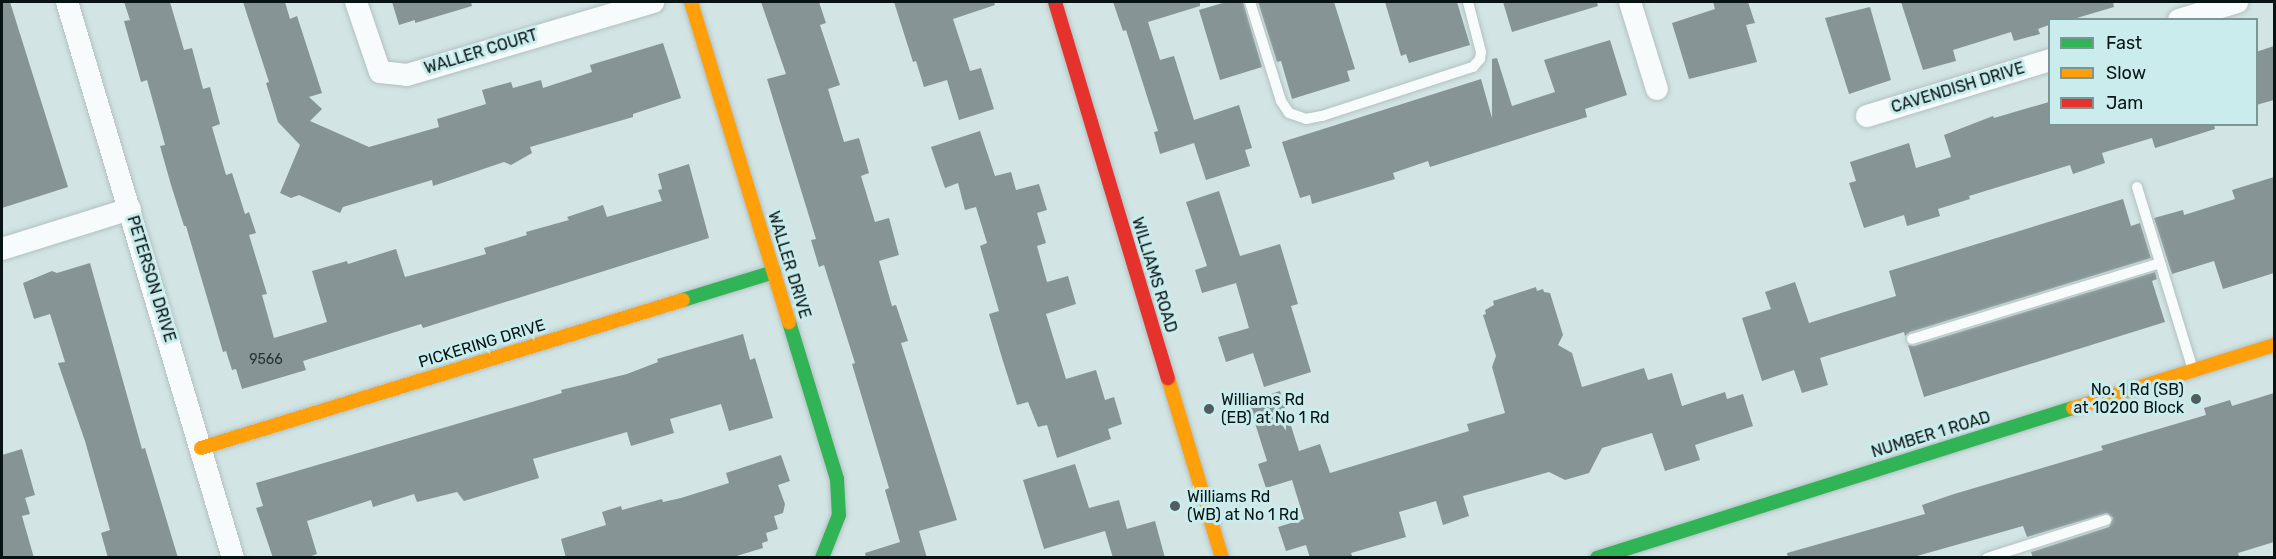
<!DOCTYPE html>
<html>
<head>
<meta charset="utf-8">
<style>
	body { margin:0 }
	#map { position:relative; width:2276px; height:559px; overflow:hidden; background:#d2e4e4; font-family:Rubik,sans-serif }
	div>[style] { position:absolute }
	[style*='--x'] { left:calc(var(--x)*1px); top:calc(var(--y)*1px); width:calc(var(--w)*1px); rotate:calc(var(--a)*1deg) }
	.building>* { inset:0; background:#869495 }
	.roads { filter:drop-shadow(0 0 2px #b2c0c0) drop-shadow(0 0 2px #b2c0c0) }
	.lane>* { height:10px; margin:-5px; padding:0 5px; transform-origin:5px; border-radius:5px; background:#f8fbfb }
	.street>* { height:22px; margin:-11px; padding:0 11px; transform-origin:11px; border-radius:11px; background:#f8fbfb }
	.fast>* { height:14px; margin:-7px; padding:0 7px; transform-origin:7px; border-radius:7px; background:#30b455 }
	.slow>* { height:14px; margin:-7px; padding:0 7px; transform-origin:7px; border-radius:7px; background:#ff9f0a }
	.jam>* { height:14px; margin:-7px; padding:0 7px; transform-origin:7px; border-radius:7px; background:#e5322d }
	.dots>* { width:16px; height:16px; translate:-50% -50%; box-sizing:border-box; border:3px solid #caecec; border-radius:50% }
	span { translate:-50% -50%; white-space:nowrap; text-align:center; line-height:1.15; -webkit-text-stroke:6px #caecec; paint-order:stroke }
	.number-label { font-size:14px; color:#283434 }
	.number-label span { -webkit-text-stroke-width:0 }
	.street-label { font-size:16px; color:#081414 }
	.poi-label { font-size:16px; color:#081414 }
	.right { translate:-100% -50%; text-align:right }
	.left { translate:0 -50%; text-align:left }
	.frame { position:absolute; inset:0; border:3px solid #081414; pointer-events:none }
	.legend { position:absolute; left:2048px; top:18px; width:210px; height:108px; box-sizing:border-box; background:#caecec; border:2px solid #7c9696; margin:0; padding:8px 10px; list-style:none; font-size:18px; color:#081414 }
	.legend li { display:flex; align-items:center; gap:12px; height:30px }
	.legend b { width:30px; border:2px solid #7c9696 }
</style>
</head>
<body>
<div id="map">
	<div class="building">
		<i style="clip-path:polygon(2px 2px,10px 2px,68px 187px,2px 208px)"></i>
		<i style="clip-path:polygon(124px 2px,170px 2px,184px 50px,192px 48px,203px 89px,210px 87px,220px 124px,212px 127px,226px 175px,232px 173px,245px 214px,249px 212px,256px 233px,249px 235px,267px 294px,262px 295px,274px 338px,327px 322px,312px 271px,347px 261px,348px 264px,396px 249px,405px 277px,441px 267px,486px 254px,484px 248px,527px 235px,526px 232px,569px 220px,567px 217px,603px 205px,607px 217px,662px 201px,658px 190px,662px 189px,658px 174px,689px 164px,709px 238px,423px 328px,421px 324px,303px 361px,306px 370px,242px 389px,236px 369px,232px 370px,226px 351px,223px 352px,186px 226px,184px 226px,171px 185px,160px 146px,165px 145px,147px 80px,141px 82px,124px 21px,130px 20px)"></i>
		<i style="clip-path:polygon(243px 2px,285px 2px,290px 19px,297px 16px,322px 93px,309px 97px,322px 109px,310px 121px,369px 147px,439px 127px,437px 119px,486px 104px,482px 90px,511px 82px,513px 88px,541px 80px,543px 88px,592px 72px,590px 65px,663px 43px,681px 98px,633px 114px,633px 117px,530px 147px,532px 153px,511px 165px,504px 162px,433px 186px,432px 180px,343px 207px,340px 213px,299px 195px,291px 198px,280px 193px,300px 145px,278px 122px,266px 83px,269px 82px)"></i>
		<i style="clip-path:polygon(392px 2px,471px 2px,472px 6px,415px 23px,415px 20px,399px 25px)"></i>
		<i style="clip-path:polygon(761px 2px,819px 2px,826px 23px,820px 25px,840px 85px,828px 89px,844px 142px,859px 138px,869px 173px,861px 176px,875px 222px,889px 218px,899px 255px,879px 261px,892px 306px,896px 305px,908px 341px,901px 343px,957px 520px,919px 531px,927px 558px,866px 558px,865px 553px,900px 542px,885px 490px,889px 488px,852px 364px,855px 363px,824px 265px,819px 267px,811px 240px,816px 239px,767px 79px,786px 74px)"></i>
		<i style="clip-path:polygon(894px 2px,994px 2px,995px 5px,953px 19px,970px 71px,981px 68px,994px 109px,959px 120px,947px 80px,924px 87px,916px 61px,913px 62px)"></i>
		<i style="clip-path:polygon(1113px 2px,1200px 2px,1200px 6px,1148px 22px,1160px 60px,1174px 56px,1194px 120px,1239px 105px,1252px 148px,1245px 150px,1250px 166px,1206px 180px,1194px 143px,1160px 154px,1154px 132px,1158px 131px,1126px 30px,1123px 31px)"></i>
		<i style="clip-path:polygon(1226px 2px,1243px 2px,1262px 67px,1220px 80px,1199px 10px)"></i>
		<i style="clip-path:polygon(1258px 2px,1334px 2px,1355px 69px,1347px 71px,1350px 81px,1292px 99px,1281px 61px,1277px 62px)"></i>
		<i style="clip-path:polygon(1385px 2px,1457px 2px,1470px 45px,1409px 63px,1406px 54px,1401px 56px)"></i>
		<i style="clip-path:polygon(1503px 2px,1597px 2px,1598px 6px,1512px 32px)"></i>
		<i style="clip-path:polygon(1713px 2px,1748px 2px,1755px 23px,1746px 25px,1757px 62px,1689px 79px,1672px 23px,1715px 9px)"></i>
		<i style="clip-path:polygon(1901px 2px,2113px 2px,2114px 7px,2070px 20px,2049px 20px,2049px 25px,2038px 29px,2040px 34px,2014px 41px,2011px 32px,1953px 50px,1956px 61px,1923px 70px)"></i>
		<i style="clip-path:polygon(1870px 7px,1891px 80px,1849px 94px,1825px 18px)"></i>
		<i style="clip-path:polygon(1610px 40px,1627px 95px,1585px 109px,1587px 117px,1430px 167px,1428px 161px,1393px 173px,1395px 179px,1312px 204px,1310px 195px,1300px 198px,1282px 142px,1481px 79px,1492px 118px,1492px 59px,1497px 58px,1512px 106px,1555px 92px,1544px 60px)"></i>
		<i style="clip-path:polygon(2274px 46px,2274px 100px,2256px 105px,2256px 52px)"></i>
		<i style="clip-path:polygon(2049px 102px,2049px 124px,2214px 124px,2215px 129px,2155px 148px,2152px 138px,2102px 153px,2105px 163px,2073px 174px,2070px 165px,1969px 196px,1970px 199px,1938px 209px,1940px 216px,1907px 226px,1904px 215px,1864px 228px,1849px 183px,1856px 181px,1850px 162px,1909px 143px,1916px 168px,1951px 157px,1944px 135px,1993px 116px,1994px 118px)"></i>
		<i style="clip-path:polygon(980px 131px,995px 176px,1011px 172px,1016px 190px,1039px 184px,1047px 210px,1037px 213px,1046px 243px,1037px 246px,1047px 282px,1068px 276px,1076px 304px,1046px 314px,1066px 379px,1096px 370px,1105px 400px,1114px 397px,1122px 424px,1108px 429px,1111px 439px,1057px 458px,1047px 425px,1038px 427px,1028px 402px,1017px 405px,1002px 358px,989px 314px,999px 311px,980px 246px,987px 243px,976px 207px,965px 210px,958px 183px,945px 188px,931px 147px)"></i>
		<i style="clip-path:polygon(2274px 177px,2274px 273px,2223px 289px,2214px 261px,2172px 274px,2154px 218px,2183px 210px,2184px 215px,2235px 199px,2232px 190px)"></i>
		<i style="clip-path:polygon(1219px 191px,1240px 256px,1280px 244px,1298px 304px,1291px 306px,1311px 372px,1264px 387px,1253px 353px,1226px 362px,1218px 337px,1249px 328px,1236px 283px,1202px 293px,1195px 270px,1207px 266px,1186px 202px)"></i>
		<i style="clip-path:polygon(2123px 199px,2131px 226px,2140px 223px,2151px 258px,1910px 332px,1905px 336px,1904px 332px,1820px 358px,1828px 385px,1802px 393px,1794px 370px,1762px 381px,1742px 318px,1771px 309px,1765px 292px,1795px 282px,1809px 323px,1896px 296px,1889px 271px)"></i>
		<i style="clip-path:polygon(90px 263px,142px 449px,145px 448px,178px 558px,108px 558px,101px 533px,110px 530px,85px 441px,58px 363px,65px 362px,50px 314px,34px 319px,23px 283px,52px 271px,57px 273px)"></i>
		<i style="clip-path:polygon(2155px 272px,2157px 279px,2152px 281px,2165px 322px,1924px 397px,1908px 345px,1914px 346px)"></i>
		<i style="clip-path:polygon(1536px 287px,1537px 291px,1543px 289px,1544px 292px,1550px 293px,1563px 335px,1558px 345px,1572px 353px,1582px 387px,1644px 368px,1648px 380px,1672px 373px,1682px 406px,1725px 392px,1727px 399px,1743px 394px,1753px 426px,1695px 445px,1700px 460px,1665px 471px,1652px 433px,1602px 448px,1589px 473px,1565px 480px,1549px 472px,1463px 496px,1469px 516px,1443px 525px,1436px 501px,1399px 512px,1406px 537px,1351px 553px,1353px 558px,1310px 558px,1306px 545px,1286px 551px,1278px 527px,1304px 519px,1292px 480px,1266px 488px,1258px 464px,1267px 461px,1248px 401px,1280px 391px,1299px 451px,1320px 444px,1330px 473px,1469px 431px,1467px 424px,1505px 413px,1492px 367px,1496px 356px,1483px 315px,1486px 314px,1485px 310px,1494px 305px,1493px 301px)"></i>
		<i style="clip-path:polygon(743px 334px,750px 360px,755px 358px,773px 418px,729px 431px,721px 404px,670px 419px,674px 433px,631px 446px,627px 432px,533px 459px,539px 478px,464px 501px,457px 492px,417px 502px,414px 494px,373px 507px,371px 500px,307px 521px,317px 554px,306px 558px,273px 558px,256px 508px,263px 506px,256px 483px,562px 393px,561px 390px,627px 374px,658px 362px,657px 359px)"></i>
		<i style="clip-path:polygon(2274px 393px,2274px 542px,2238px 553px,2240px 558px,2033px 558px,2031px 552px,2109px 527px,2113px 518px,2107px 513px,2027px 537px,2023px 526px,1910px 558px,1788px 558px,1787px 553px,1925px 514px,1922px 505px,1954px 494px,2103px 450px,2101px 446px,2206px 415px,2204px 408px,2230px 400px,2232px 406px)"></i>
		<i style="clip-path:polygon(22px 449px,35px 495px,25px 498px,30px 514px,22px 516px,34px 558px,2px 558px,2px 455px)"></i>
		<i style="clip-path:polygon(781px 455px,790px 481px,778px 485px,785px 504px,783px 513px,774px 516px,778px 529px,766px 533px,768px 541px,762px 543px,763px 548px,730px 558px,566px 558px,561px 539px,606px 525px,602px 512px,621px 506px,622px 510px,662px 499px,663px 502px,681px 498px,729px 483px,726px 473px)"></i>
		<i style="clip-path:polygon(1075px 464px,1089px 508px,1119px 500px,1127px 529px,1155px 521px,1165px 558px,1113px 558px,1105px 531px,1044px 549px,1023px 480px)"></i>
	</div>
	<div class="roads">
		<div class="lane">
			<i style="--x:1250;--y:2;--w:104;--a:72.6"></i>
			<i style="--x:1281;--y:101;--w:14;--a:56"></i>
			<i style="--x:1289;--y:113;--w:18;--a:19"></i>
			<i style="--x:1306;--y:119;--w:16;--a:-11"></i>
			<i style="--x:1322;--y:116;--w:159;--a:-18"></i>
			<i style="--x:1473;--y:67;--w:11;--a:-49"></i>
			<i style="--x:1480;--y:59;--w:7;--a:-82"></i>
			<i style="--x:1481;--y:52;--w:52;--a:-104.6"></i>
			<i style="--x:2137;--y:187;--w:188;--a:73"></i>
			<i style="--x:1912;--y:339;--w:259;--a:-17"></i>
			<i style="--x:1987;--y:558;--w:125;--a:-17.7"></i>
		</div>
		<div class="street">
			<i style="--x:67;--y:2;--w:580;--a:73.38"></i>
			<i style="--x:356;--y:2;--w:74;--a:71.1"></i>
			<i style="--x:380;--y:72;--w:27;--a:6"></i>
			<i style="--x:407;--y:75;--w:257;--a:-16.5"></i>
			<i style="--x:1630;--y:2;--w:91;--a:72.8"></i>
			<i style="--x:2179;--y:20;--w:61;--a:-17.2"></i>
			<i style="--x:1867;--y:116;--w:191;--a:-17"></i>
			<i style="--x:2;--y:249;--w:134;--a:-17.4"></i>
		</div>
		<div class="fast">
			<i style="--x:683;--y:300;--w:95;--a:-17.1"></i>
			<i style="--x:789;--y:322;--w:164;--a:73"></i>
			<i style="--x:837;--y:479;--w:36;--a:87"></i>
			<i style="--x:839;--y:515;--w:46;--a:111.6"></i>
			<i style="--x:1597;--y:558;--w:499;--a:-17.5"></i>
		</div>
		<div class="slow">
			<i style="--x:691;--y:2;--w:335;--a:73"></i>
			<i style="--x:1168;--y:378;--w:188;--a:73.3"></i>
			<i style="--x:2073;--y:408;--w:211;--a:-17.4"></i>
			<i style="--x:201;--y:448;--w:504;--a:-17.07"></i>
		</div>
		<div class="jam">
			<i style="--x:1055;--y:2;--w:393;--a:73.3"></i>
		</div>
	</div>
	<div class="dots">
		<i style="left:2196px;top:399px;background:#4f5d5d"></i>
		<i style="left:1209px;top:409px;background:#4f5d5d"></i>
		<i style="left:1175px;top:506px;background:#4f5d5d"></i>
	</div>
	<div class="number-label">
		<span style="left:266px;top:360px">9566</span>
	</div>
	<div class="street-label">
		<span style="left:481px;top:52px;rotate:-17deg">WALLER COURT</span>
		<span style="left:1958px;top:88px;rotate:-17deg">CAVENDISH DRIVE</span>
		<span style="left:789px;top:265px;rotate:73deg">WALLER DRIVE</span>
		<span style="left:1154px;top:275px;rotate:73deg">WILLIAMS ROAD</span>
		<span style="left:151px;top:279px;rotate:73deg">PETERSON DRIVE</span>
		<span style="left:482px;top:344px;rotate:-17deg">PICKERING DRIVE</span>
		<span style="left:1931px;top:435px;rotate:-17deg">NUMBER 1 ROAD</span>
	</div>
	<div class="poi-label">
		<span class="right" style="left:2184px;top:399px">No. 1 Rd (SB)<br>at 10200 Block</span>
		<span class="left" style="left:1221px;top:409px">Williams Rd<br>(EB) at No 1 Rd</span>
		<span class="left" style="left:1187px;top:506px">Williams Rd<br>(WB) at No 1 Rd</span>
	</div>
	<div class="frame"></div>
	<ul class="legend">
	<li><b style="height:8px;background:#30b455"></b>Fast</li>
	<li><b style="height:8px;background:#ff9f0a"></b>Slow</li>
	<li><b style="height:8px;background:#e5322d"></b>Jam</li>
	</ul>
</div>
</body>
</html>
